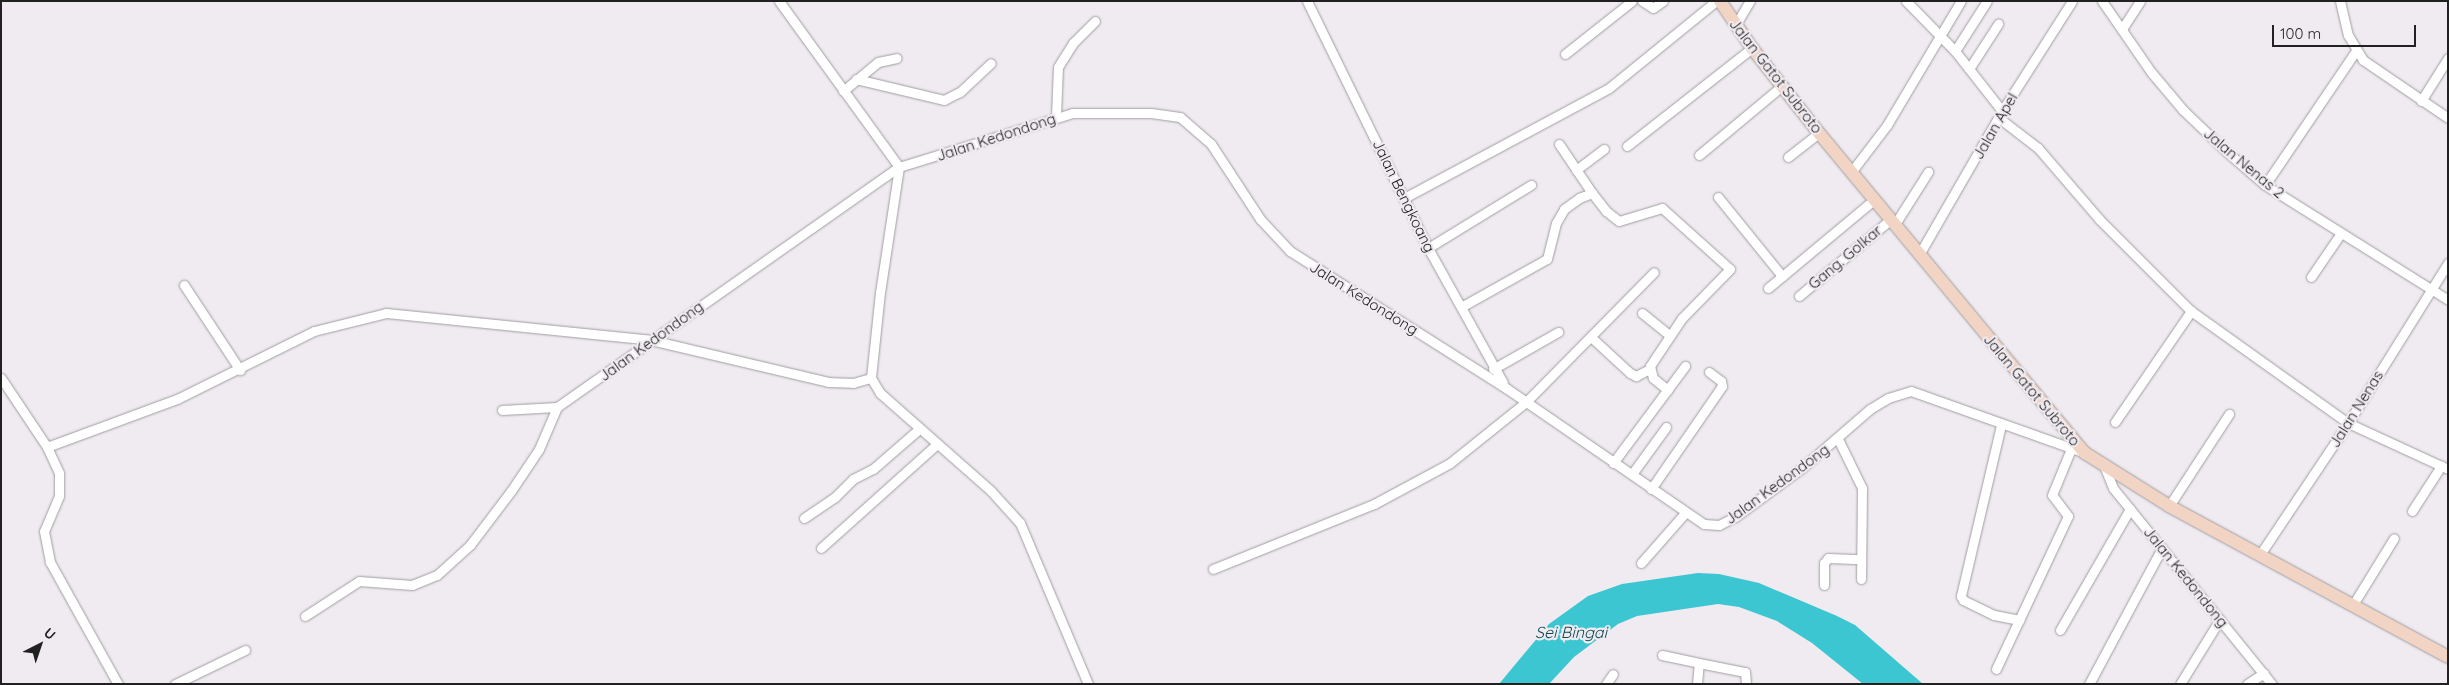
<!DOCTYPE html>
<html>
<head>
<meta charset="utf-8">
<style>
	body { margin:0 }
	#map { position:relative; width:2449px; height:685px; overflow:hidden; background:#efebf0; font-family:Quicksand,sans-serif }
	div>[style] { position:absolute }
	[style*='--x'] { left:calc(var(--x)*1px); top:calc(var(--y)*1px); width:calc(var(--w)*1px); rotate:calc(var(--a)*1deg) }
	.water>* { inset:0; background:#3cc6d2 }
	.roads { filter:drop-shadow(0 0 1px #a09da1) drop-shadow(0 0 1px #a09da1) }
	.minor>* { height:9px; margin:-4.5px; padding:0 4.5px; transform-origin:4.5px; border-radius:4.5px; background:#fff }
	.secondary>* { height:12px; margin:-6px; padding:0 6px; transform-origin:6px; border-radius:6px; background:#f1d4c3 }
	span { translate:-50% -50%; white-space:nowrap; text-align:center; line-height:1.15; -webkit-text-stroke:4.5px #efebf0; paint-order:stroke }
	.street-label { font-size:15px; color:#222122 }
	.water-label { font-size:16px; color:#0f4a50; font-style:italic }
	.frame { position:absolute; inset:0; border:2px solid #222122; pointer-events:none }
	.north { position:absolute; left:15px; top:620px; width:50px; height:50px; -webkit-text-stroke:4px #efebf0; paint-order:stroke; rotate:41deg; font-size:14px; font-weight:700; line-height:20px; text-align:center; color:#222122 }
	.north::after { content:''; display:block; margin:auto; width:18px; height:22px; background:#222122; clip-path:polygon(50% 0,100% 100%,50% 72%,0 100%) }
	.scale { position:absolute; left:2272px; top:25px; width:144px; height:22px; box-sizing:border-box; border:2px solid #222122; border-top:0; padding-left:6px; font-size:15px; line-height:18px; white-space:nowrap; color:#222122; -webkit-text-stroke:4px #efebf0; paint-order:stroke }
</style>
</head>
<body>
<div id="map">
	<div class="water">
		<i style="clip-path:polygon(1698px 573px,1719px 574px,1759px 583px,1837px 616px,1855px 625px,1923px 684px,1863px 684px,1812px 643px,1777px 621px,1739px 607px,1718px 604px,1637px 616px,1618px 624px,1574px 657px,1549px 684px,1499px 684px,1549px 624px,1588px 596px,1622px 584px)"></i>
	</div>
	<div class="roads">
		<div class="minor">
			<i style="--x:779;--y:1;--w:205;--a:54.1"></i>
			<i style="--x:899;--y:167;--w:126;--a:98.6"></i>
			<i style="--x:880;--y:292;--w:86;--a:96"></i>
			<i style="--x:871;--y:378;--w:17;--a:59"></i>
			<i style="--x:880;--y:393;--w:148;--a:41.4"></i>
			<i style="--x:991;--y:491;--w:43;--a:47.8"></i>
			<i style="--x:1020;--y:523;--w:175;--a:67.1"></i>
			<i style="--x:1307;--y:1;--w:275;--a:63.9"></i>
			<i style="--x:1428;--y:248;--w:154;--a:60.9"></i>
			<i style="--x:1642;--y:1;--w:13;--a:32"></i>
			<i style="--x:1653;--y:8;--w:12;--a:-35"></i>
			<i style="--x:1906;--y:1;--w:70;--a:45.6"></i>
			<i style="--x:1955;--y:51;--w:76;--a:51.9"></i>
			<i style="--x:2102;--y:1;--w:86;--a:55.4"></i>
			<i style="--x:2151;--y:72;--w:50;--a:49.9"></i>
			<i style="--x:2183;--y:110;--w:61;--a:43.7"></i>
			<i style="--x:2227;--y:152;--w:50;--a:41"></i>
			<i style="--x:2265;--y:185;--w:216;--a:32.1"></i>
			<i style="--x:2340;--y:1;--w:35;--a:77"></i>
			<i style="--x:2348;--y:35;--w:29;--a:59"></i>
			<i style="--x:2363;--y:60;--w:103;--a:34.3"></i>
			<i style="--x:1736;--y:24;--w:27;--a:-59"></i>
			<i style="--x:2122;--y:29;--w:33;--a:-57"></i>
			<i style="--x:1955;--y:51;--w:59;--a:-57.4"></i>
			<i style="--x:1565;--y:54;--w:85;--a:-38.3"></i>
			<i style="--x:1969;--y:69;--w:54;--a:-57.2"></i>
			<i style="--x:856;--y:79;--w:90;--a:13.4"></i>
			<i style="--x:944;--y:100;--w:18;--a:-27"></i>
			<i style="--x:960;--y:92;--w:42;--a:-43.1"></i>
			<i style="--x:843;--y:91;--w:45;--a:-39.6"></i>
			<i style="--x:878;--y:62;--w:19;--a:-12"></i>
			<i style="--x:2421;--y:101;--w:51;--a:-57.9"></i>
			<i style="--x:1056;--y:116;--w:49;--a:-87.7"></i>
			<i style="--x:1058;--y:67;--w:28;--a:-58"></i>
			<i style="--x:1073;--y:43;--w:31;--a:-45"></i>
			<i style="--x:1999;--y:118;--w:49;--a:37.6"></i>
			<i style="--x:2038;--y:148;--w:94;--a:49.3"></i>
			<i style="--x:2099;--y:219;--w:130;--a:45"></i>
			<i style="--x:2191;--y:311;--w:193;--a:35.5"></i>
			<i style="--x:2348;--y:423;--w:110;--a:24.7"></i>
			<i style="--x:1559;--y:144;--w:59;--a:56"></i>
			<i style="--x:1627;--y:146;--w:159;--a:-38.1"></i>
			<i style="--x:1699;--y:155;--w:109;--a:-39.8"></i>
			<i style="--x:1788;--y:157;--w:39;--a:-38"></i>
			<i style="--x:1576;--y:170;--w:35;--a:-37"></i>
			<i style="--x:1852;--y:171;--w:58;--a:-52.7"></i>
			<i style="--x:1887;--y:125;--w:144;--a:-59.2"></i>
			<i style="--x:2265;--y:185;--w:161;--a:-55.9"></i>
			<i style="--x:1406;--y:197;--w:230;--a:-28.2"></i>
			<i style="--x:1609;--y:88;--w:138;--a:-39.1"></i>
			<i style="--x:1718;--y:197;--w:102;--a:51"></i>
			<i style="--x:1895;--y:224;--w:62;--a:-57.6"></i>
			<i style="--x:1428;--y:248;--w:121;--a:-31.5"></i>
			<i style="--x:1920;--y:253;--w:164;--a:-60"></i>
			<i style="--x:2002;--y:111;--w:130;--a:-57.5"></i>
			<i style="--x:2311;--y:277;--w:53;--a:-55.7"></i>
			<i style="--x:184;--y:285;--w:102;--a:56.6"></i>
			<i style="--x:1768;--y:288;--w:139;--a:-39.8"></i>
			<i style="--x:1799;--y:296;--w:120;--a:-39.9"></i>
			<i style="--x:1461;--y:307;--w:98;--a:-29.2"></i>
			<i style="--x:1547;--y:259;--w:37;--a:-76"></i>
			<i style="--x:1556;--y:223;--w:16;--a:-60"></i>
			<i style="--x:1564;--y:209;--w:19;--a:-36"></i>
			<i style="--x:1579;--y:198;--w:14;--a:-21"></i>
			<i style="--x:1592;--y:193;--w:23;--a:52"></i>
			<i style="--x:1606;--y:211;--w:16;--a:38"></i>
			<i style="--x:1619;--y:221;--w:45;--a:-16.8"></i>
			<i style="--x:1662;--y:208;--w:91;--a:41.9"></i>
			<i style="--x:1730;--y:269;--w:69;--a:134.4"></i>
			<i style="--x:1682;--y:318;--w:58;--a:123.7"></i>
			<i style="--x:1650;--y:366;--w:12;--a:76"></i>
			<i style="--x:1653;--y:378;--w:19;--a:39"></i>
			<i style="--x:1642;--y:313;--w:35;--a:39"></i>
			<i style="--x:1592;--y:338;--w:52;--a:42.6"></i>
			<i style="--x:1630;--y:373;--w:7;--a:27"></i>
			<i style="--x:1636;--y:376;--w:13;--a:-27"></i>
			<i style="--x:1493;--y:369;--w:75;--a:-29.6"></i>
			<i style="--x:1;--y:378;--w:83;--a:56.3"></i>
			<i style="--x:47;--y:447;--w:29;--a:65"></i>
			<i style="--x:59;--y:473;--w:23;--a:90"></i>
			<i style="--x:59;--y:496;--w:38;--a:113"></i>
			<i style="--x:44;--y:531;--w:32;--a:79"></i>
			<i style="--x:50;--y:562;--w:140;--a:60.9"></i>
			<i style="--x:502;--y:410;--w:55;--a:-3.1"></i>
			<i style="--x:2115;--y:422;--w:135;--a:-55.6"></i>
			<i style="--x:2001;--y:425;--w:176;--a:103.2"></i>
			<i style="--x:1961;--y:596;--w:4;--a:63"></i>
			<i style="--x:1963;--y:600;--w:34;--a:26"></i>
			<i style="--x:1994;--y:615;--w:26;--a:11"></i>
			<i style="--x:1838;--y:439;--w:55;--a:63.9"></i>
			<i style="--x:1862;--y:488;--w:91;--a:90.6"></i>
			<i style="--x:47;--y:447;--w:139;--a:-20.3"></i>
			<i style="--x:177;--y:399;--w:153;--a:-26.4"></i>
			<i style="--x:314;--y:331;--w:74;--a:-14"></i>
			<i style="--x:386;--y:313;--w:266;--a:5.8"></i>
			<i style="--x:651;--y:340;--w:182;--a:13.3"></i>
			<i style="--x:828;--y:382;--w:25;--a:2"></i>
			<i style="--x:853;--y:383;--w:19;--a:-16"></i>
			<i style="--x:1613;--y:463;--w:121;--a:-53.4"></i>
			<i style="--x:2105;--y:468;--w:22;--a:68"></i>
			<i style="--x:2113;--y:488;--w:252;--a:51"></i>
			<i style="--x:1632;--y:474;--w:58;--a:-54.1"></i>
			<i style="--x:1651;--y:489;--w:125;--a:-55.4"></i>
			<i style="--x:1722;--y:386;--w:5;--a:-101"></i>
			<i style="--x:1721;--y:381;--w:15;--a:-143"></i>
			<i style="--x:2169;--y:506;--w:110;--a:-56.9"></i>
			<i style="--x:2412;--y:511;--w:54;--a:-57.2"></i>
			<i style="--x:804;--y:518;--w:37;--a:-34"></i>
			<i style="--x:835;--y:497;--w:25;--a:-45"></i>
			<i style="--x:853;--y:479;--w:22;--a:-27"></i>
			<i style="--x:873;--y:469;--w:61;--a:-41"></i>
			<i style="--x:821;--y:548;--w:156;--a:-41.9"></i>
			<i style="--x:2261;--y:553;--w:156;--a:-56.2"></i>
			<i style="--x:2348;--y:423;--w:189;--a:-58"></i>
			<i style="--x:1641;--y:563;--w:67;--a:-48.7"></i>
			<i style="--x:1213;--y:569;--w:174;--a:-22"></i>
			<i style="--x:1374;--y:504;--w:86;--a:-28.3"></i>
			<i style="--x:1450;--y:463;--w:97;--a:-38.8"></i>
			<i style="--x:1526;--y:402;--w:182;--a:-45.4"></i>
			<i style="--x:1824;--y:585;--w:22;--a:-90"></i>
			<i style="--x:1824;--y:563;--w:6;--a:-51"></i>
			<i style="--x:1828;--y:558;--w:33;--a:2"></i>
			<i style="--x:2354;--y:603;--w:76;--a:-58.4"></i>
			<i style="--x:305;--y:616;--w:64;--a:-32.9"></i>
			<i style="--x:359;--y:581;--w:53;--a:4.3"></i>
			<i style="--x:412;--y:585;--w:27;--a:-22"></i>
			<i style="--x:437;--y:575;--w:45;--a:-42.3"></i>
			<i style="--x:470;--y:545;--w:68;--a:-52.8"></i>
			<i style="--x:511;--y:491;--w:50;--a:-56.3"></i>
			<i style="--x:539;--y:449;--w:46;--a:-66.8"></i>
			<i style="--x:557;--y:407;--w:418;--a:-35.1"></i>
			<i style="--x:899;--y:167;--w:181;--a:-17.3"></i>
			<i style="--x:1072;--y:113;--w:79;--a:0"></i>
			<i style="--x:1151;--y:113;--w:29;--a:8"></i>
			<i style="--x:1180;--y:117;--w:41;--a:41.1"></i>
			<i style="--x:1211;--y:144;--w:90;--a:56.8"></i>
			<i style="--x:1260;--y:219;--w:44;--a:46.8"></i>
			<i style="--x:1290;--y:251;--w:256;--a:32.4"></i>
			<i style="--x:1506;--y:388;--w:240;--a:34.5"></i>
			<i style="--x:1704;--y:524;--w:15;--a:4"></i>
			<i style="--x:1719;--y:525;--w:18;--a:-27"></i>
			<i style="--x:1735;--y:517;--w:84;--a:-36.3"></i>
			<i style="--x:1803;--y:467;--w:89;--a:-40.9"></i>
			<i style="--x:1870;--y:409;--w:21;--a:-31"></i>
			<i style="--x:1888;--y:398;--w:24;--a:-17"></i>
			<i style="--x:1911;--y:391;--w:185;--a:19.6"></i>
			<i style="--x:2060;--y:630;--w:140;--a:-60"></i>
			<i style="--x:1662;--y:655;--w:38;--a:12"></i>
			<i style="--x:1996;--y:669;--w:169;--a:-64.8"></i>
			<i style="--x:2068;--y:516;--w:26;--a:-127"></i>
			<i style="--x:2052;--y:495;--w:50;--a:-67.6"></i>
			<i style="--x:175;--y:684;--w:78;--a:-25.9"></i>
			<i style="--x:1606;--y:684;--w:12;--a:-55"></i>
			<i style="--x:1697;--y:684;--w:21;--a:-85"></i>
			<i style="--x:1699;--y:663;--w:47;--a:11.1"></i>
			<i style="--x:1745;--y:672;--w:12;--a:85"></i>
			<i style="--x:2089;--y:684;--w:154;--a:-61.8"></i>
			<i style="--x:2180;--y:684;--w:76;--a:-58.4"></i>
			<i style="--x:2247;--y:684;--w:20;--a:-33"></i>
		</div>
		<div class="secondary">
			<i style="--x:1720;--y:1;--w:57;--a:55.8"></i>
			<i style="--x:1752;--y:48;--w:108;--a:51.8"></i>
			<i style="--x:1819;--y:133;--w:416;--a:50.3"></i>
			<i style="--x:2085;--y:453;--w:99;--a:32.2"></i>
			<i style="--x:2169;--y:506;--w:317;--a:28.4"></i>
		</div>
	</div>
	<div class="street-label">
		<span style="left:1776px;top:76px;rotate:52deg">Jalan Gatot Subroto</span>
		<span style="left:1995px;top:126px;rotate:-60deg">Jalan Apel</span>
		<span style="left:996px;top:137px;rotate:-18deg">Jalan Kedondong</span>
		<span style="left:2244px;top:163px;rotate:40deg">Jalan Nenas 2</span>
		<span style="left:1404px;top:196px;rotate:64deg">Jalan Bengkoang</span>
		<span style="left:1845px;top:257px;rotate:-40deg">Gang. Golkar</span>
		<span style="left:1364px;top:298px;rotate:32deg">Jalan Kedondong</span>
		<span style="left:651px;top:341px;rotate:-36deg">Jalan Kedondong</span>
		<span style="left:2032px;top:390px;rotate:50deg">Jalan Gatot Subroto</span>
		<span style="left:2356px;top:409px;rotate:-58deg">Jalan Nenas</span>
		<span style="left:1777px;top:484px;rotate:-36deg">Jalan Kedondong</span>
		<span style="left:2186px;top:577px;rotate:51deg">Jalan Kedondong</span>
	</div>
	<div class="water-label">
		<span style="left:1571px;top:632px">Sei Bingai</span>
	</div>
	<div class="frame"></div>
	<div class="north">U</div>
	<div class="scale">100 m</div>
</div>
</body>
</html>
